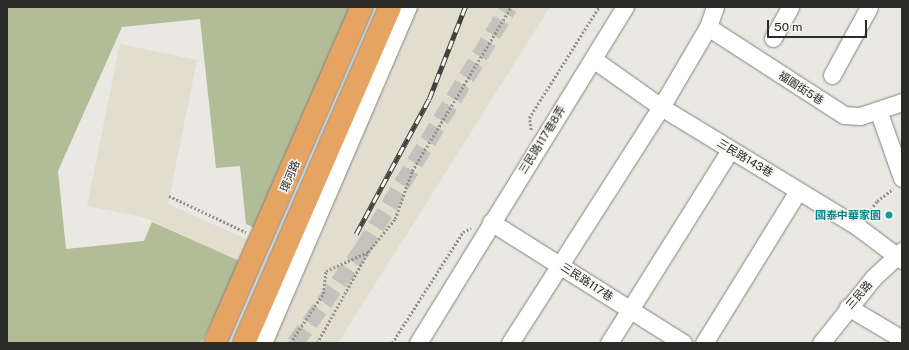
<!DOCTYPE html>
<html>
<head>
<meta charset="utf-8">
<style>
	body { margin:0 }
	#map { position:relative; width:909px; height:350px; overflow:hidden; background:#e9e8e2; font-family:"Public Sans","Noto Sans TC",sans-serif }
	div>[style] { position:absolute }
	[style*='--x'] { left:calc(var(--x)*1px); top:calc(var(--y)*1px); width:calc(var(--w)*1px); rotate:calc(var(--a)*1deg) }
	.built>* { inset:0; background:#e1ded0 }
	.green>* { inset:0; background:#b2bc96 }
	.minor-tunnel>* { height:17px; margin-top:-8.5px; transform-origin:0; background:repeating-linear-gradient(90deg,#c3c2bd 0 17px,transparent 0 25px) }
	.path>* { height:2.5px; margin-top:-1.25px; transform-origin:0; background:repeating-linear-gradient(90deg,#94938e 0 2px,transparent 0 4px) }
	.roads { filter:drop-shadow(0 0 1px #83827c) drop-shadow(0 0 1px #83827c) }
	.minor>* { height:17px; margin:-8.5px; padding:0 8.5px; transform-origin:8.5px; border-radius:8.5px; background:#fff }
	.highway>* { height:22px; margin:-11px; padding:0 11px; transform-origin:11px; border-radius:11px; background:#e5a462 }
	.rail>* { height:4.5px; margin-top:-2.25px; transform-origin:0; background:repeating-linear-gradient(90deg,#f7f5ef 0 9px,#41413d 0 18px); box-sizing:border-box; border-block:1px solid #41413d }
	.dots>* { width:11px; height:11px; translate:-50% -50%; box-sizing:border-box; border:2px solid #f7f5ef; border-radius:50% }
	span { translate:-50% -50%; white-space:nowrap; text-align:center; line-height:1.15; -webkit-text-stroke:3px #f7f5ef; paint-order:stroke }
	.street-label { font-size:11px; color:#2b2b28 }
	.culture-label { font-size:11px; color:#0d838f; font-weight:700 }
	.right { translate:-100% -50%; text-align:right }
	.frame { position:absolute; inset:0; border:8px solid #2b2b28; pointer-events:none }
	.scale { position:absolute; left:767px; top:20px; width:100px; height:18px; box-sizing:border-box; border:2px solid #2b2b28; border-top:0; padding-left:5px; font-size:12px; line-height:14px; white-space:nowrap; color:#2b2b28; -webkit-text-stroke:3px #f7f5ef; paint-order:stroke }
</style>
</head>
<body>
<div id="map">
	<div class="built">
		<i style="clip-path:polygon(413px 7px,550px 7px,338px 343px,273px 343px,329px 216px,326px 214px)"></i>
		<i style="clip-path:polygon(120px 44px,197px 60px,168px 204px,251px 241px,242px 262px,143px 217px,87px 206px)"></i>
	</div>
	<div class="green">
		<i style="clip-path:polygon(7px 7px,350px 7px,257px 229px,246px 224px,240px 166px,216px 168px,200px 19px,122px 27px,58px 171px,66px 249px,144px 241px,152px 222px,242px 262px,201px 343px,7px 343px)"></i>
	</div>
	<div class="minor-tunnel">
		<i style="--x:295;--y:343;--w:117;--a:-54.4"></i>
		<i style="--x:363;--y:248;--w:282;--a:-58.8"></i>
	</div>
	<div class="path">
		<i style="--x:531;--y:130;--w:12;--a:-99"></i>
		<i style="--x:529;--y:118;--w:131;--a:-57.8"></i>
		<i style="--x:169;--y:196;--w:85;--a:25.1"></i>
		<i style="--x:866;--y:216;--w:19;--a:-54"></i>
		<i style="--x:877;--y:201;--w:20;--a:-37"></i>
		<i style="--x:290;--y:343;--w:59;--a:-56"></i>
		<i style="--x:323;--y:294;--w:23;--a:-83"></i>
		<i style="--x:326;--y:271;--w:46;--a:-24.3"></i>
		<i style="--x:317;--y:343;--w:104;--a:-60.7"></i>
		<i style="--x:368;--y:252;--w:43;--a:-50.7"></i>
		<i style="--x:395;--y:219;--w:51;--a:-70.5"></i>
		<i style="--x:412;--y:171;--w:192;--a:-58.9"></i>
		<i style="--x:392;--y:343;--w:132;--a:-57.4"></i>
		<i style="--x:463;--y:232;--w:9;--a:-27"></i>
	</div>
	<div class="roads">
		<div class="minor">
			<i style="--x:708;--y:27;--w:162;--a:32.9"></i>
			<i style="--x:844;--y:115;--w:16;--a:4"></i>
			<i style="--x:860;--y:116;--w:44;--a:-18.4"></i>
			<i style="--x:773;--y:38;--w:35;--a:-61"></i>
			<i style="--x:593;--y:59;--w:83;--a:35.2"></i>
			<i style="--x:661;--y:107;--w:231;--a:31.3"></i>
			<i style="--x:858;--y:227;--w:55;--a:36.9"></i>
			<i style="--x:832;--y:75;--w:77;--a:-61.4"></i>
			<i style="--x:878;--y:110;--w:72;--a:70.6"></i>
			<i style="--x:491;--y:222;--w:227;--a:32.2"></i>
			<i style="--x:848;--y:307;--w:63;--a:30.7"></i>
			<i style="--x:263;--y:343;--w:366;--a:-66.7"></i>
			<i style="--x:418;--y:343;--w:395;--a:-58.4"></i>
			<i style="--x:510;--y:343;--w:280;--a:-57.4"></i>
			<i style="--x:661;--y:107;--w:93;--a:-59.6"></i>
			<i style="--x:708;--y:27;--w:21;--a:-71"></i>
			<i style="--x:609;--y:343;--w:228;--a:-57.9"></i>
			<i style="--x:704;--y:343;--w:179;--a:-58.3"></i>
			<i style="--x:821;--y:343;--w:83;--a:-51.3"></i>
			<i style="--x:873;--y:278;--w:40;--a:-43"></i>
		</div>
		<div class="highway">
			<i style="--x:215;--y:343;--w:367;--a:-66.4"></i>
			<i style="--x:244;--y:343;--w:366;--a:-66.5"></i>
		</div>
	</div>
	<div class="rail">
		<i style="--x:356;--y:234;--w:153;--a:-61.6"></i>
		<i style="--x:429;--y:99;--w:99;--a:-68.6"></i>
	</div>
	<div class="dots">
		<i style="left:889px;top:215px;background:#0f9aa8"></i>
	</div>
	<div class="street-label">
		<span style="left:801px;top:88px;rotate:33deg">福園街5巷</span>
		<span style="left:542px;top:140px;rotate:-58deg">三民路117巷8弄</span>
		<span style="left:745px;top:158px;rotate:31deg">三民路143巷</span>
		<span style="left:290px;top:176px;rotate:-67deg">環河路</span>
		<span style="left:587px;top:282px;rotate:33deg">三民路117巷</span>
		<span style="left:859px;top:295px;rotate:-49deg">三民路</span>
	</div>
	<div class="culture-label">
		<span class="right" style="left:881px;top:215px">國泰中華家園</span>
	</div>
	<div class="frame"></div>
	<div class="scale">50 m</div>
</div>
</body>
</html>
